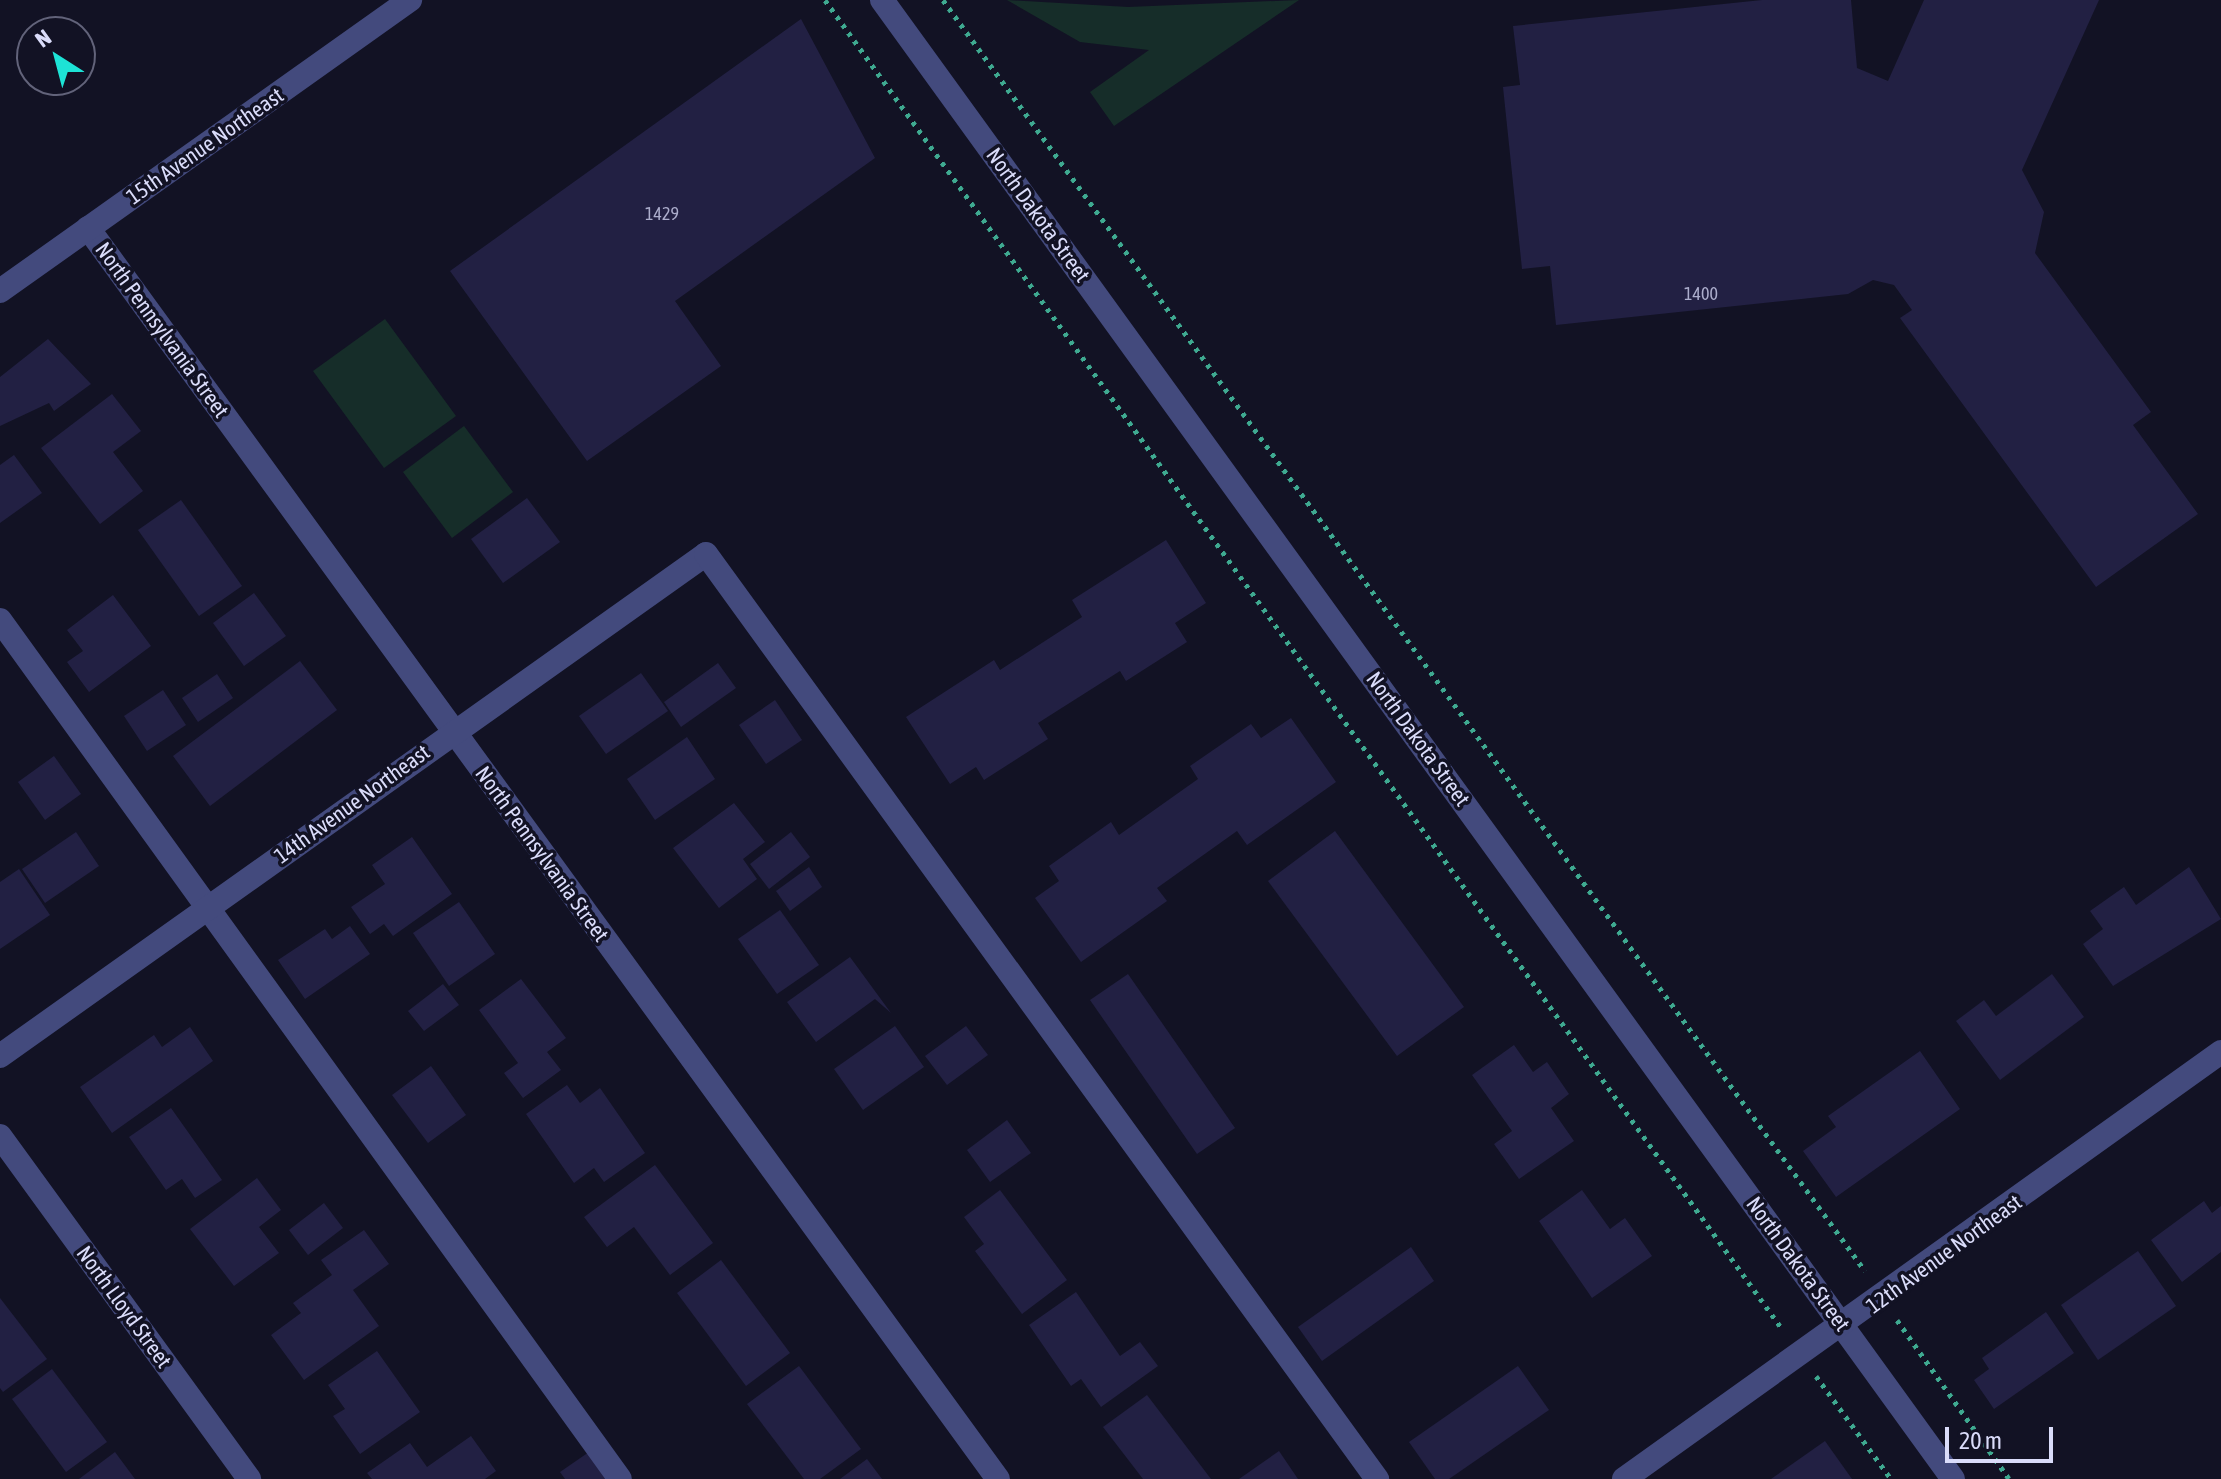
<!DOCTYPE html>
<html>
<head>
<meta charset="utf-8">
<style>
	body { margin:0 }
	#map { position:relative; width:2221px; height:1479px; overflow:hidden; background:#121224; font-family:"Asap Condensed",sans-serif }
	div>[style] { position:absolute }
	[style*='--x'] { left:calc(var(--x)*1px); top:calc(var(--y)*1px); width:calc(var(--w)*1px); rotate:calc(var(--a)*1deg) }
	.green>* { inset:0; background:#162d29 }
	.building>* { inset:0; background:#222043 }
	.path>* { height:5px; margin-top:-2.5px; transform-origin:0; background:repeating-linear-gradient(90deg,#3faa91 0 4px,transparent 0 10px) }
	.minor>* { height:24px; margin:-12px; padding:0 12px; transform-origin:12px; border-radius:12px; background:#434a7d }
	span { translate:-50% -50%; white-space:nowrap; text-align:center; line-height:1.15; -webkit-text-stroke:7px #121224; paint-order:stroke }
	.number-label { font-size:18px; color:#acadcc }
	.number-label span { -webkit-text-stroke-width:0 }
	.street-label { font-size:22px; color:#dadcfa }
	.north { position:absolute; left:16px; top:16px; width:80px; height:80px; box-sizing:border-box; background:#121224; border:2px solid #62637a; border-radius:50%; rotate:324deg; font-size:22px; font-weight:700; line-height:32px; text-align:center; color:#dadcfa }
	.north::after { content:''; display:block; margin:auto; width:28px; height:36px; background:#1de3d6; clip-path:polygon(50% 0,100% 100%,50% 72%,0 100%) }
	.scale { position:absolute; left:1945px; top:1427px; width:108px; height:36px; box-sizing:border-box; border:4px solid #dadcfa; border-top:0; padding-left:10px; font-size:24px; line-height:28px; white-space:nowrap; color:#dadcfa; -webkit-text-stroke:6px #121224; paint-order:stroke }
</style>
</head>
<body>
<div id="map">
	<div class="green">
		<i style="clip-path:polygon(1007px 0,1128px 7px,1299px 0,1114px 126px,1090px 92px,1149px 50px,1080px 42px)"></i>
		<i style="clip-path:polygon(385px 319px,456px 416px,384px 468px,313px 371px)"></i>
		<i style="clip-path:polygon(464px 426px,513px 492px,452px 538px,403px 472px)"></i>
	</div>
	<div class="building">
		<i style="clip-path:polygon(1762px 0,1851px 0,1857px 68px,1888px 81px,1924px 0,2099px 0,2022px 170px,2044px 212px,2035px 253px,2151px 412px,2133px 425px,2198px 514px,2096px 587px,1900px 318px,1912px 310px,1894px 285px,1873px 280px,1848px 294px,1556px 325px,1550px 266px,1522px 269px,1503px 87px,1520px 85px,1513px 26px)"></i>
		<i style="clip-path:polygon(801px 19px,875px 158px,675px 301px,721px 366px,587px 461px,450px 271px)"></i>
		<i style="clip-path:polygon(48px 339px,91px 384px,54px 411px,49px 403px,0 426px,0 377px)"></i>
		<i style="clip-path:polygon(112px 394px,141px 431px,113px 452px,143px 491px,100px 524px,41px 448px)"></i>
		<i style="clip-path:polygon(14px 455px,42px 493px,0 523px,0 465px)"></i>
		<i style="clip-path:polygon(527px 498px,560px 542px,503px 583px,471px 539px)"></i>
		<i style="clip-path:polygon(181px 500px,242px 586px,199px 616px,138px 530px)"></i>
		<i style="clip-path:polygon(1166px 540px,1206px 603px,1175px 623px,1187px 642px,1126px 681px,1120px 671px,1038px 723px,1048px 739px,984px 780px,976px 767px,950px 784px,906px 717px,994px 660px,1000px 670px,1082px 617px,1072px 600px)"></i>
		<i style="clip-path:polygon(254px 593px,286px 636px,244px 666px,213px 623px)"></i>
		<i style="clip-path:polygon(113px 595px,151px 646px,89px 692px,67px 662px,83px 651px,67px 630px)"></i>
		<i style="clip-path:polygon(300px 661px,337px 710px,210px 806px,173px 756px)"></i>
		<i style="clip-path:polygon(718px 663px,736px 688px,681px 727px,664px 702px)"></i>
		<i style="clip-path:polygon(641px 673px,668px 711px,606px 754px,579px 716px)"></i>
		<i style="clip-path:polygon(217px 674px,233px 698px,198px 722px,182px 698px)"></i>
		<i style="clip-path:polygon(163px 690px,186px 725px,147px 751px,124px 716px)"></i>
		<i style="clip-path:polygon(775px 700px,802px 740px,766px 764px,739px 725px)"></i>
		<i style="clip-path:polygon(1291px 718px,1336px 782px,1247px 845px,1237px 831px,1157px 888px,1167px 901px,1081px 962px,1035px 898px,1059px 881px,1049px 866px,1111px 822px,1119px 835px,1198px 779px,1190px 766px,1251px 724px,1261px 738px)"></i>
		<i style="clip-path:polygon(687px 737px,715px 779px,655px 820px,627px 779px)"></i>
		<i style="clip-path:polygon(54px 756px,81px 794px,45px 820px,18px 782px)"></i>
		<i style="clip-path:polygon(734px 803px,765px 842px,743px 859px,757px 879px,719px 908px,673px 848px)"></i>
		<i style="clip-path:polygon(1335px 831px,1464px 1007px,1397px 1056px,1268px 881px)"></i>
		<i style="clip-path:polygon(76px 832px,99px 866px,45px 903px,22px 869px)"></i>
		<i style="clip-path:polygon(791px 832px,810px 857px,769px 889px,750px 864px)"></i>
		<i style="clip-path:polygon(412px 837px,452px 894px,393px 936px,384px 924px,370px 934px,351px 907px,385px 884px,372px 865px)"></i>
		<i style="clip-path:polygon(809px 867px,822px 887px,790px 911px,776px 891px)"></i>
		<i style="clip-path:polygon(2189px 867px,2221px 919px,2113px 986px,2083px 944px,2103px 929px,2090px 911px,2124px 887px,2136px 905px)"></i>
		<i style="clip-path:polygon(19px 869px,50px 915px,0 949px,0 882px)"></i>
		<i style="clip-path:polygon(459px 902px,495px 954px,449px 986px,413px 933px)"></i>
		<i style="clip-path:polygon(780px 910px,819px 965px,777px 994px,738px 939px)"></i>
		<i style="clip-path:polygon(350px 926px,370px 954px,305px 999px,278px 960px,325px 929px,332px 939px)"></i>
		<i style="clip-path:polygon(850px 957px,891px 1013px,875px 999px,816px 1042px,787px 1002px)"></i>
		<i style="clip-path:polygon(1128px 974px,1235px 1128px,1197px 1154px,1090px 1000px)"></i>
		<i style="clip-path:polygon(2052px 974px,2084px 1017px,2000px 1080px,1956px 1021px,1984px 1000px,1996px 1016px)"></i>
		<i style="clip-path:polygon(521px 979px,566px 1038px,547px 1052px,561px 1070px,523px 1098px,504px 1073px,518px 1063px,479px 1010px)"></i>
		<i style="clip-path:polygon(443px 984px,459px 1005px,424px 1031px,408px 1011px)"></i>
		<i style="clip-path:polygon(895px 1026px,924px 1067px,863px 1110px,834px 1069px)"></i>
		<i style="clip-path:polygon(966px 1026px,988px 1055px,947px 1085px,925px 1056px)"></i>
		<i style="clip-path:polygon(190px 1027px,213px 1061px,112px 1133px,80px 1087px,154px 1035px,162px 1047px)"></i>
		<i style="clip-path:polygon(1514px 1045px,1533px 1072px,1547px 1062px,1569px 1094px,1551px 1108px,1574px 1141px,1519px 1179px,1494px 1144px,1512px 1131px,1472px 1075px)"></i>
		<i style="clip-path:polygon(1920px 1051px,1960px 1109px,1836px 1197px,1803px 1151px,1836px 1127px,1828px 1116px)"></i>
		<i style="clip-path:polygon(431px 1066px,466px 1115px,428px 1143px,392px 1095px)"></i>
		<i style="clip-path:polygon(567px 1085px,580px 1103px,600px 1088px,645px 1153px,604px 1182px,594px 1168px,574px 1183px,526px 1114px)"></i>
		<i style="clip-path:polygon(171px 1108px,222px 1180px,195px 1198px,182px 1179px,166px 1190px,129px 1137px)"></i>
		<i style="clip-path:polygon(1007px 1120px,1031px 1153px,990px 1182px,967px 1150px)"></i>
		<i style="clip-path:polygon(655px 1165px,713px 1243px,670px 1275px,634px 1227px,607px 1247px,584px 1217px)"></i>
		<i style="clip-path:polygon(257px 1178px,281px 1210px,259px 1227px,279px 1253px,234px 1286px,190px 1229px)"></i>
		<i style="clip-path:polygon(1000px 1190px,1067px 1280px,1022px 1314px,975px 1251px,984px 1244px,964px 1217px)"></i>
		<i style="clip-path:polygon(1582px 1190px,1610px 1229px,1625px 1218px,1652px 1256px,1592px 1298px,1539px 1221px)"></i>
		<i style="clip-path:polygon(2204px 1201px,2212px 1213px,2221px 1206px,2221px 1252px,2182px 1282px,2151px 1240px)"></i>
		<i style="clip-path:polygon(324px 1203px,343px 1228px,308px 1255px,289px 1230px)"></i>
		<i style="clip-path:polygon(364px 1230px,389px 1264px,353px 1290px,379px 1326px,304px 1380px,271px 1335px,301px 1313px,293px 1303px,332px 1275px,321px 1260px)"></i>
		<i style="clip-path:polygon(1411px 1247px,1434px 1281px,1322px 1361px,1298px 1327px)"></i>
		<i style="clip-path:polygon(2138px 1251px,2176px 1306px,2098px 1360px,2061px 1305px)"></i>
		<i style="clip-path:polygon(721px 1260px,790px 1353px,746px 1386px,677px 1293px)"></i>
		<i style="clip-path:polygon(1076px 1292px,1120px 1356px,1140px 1342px,1158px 1366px,1101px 1407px,1081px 1379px,1071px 1386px,1029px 1325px)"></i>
		<i style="clip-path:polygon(0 1298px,47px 1359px,3px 1392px,0 1388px)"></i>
		<i style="clip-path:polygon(2046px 1312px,2074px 1353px,1994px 1409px,1974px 1380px,1989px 1369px,1982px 1358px)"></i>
		<i style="clip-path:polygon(377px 1351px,420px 1412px,360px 1454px,333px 1416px,345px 1409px,328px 1385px)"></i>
		<i style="clip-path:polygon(799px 1366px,861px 1449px,820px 1479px,804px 1479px,747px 1404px)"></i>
		<i style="clip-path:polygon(1518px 1366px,1549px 1410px,1449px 1479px,1435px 1479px,1409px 1442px)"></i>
		<i style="clip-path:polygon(52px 1369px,107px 1442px,66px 1472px,12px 1399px)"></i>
		<i style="clip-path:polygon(1147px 1395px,1211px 1479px,1143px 1479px,1103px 1427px)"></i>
		<i style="clip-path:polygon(471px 1436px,496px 1471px,485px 1479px,372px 1479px,367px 1473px,410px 1443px,427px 1467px)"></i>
		<i style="clip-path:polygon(1825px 1441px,1852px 1479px,1771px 1479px)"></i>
		<i style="clip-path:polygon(1279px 1451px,1298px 1479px,1239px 1479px)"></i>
		<i style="clip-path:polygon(115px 1452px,135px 1479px,79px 1479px)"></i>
		<i style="clip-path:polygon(589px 1452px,608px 1479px,565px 1479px,560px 1472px)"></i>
		<i style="clip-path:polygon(867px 1459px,882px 1479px,840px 1479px)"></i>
	</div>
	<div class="path">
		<i style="--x:825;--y:0;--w:1638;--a:54.24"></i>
		<i style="--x:943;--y:0;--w:1570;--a:54.04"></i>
		<i style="--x:1897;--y:1320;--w:194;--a:54.8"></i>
		<i style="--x:1816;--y:1376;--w:127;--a:53.9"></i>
	</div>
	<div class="minor">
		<i style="--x:882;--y:0;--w:1826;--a:54.09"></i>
		<i style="--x:88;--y:228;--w:1547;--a:53.97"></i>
		<i style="--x:0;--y:291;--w:503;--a:-35.37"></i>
		<i style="--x:0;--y:620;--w:1059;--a:54.18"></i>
		<i style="--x:0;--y:1056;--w:866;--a:-35.41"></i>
		<i style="--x:706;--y:554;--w:1143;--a:54.04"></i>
		<i style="--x:0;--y:1136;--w:424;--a:54"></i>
		<i style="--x:1624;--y:1479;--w:734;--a:-35.57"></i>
	</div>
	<div class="number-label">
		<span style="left:662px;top:214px">1429</span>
		<span style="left:1701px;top:294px">1400</span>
	</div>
	<div class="street-label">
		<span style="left:205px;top:146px;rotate:-35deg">15th Avenue Northeast</span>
		<span style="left:1038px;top:215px;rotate:54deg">North Dakota Street</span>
		<span style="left:162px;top:330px;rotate:54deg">North Pennsylvania Street</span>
		<span style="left:1418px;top:739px;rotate:54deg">North Dakota Street</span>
		<span style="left:352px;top:804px;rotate:-36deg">14th Avenue Northeast</span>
		<span style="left:542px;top:854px;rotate:54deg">North Pennsylvania Street</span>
		<span style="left:1944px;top:1254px;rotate:-36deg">12th Avenue Northeast</span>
		<span style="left:1798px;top:1264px;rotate:54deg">North Dakota Street</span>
		<span style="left:124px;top:1307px;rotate:54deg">North Lloyd Street</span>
	</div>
	<div class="north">N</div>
	<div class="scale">20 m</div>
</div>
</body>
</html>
